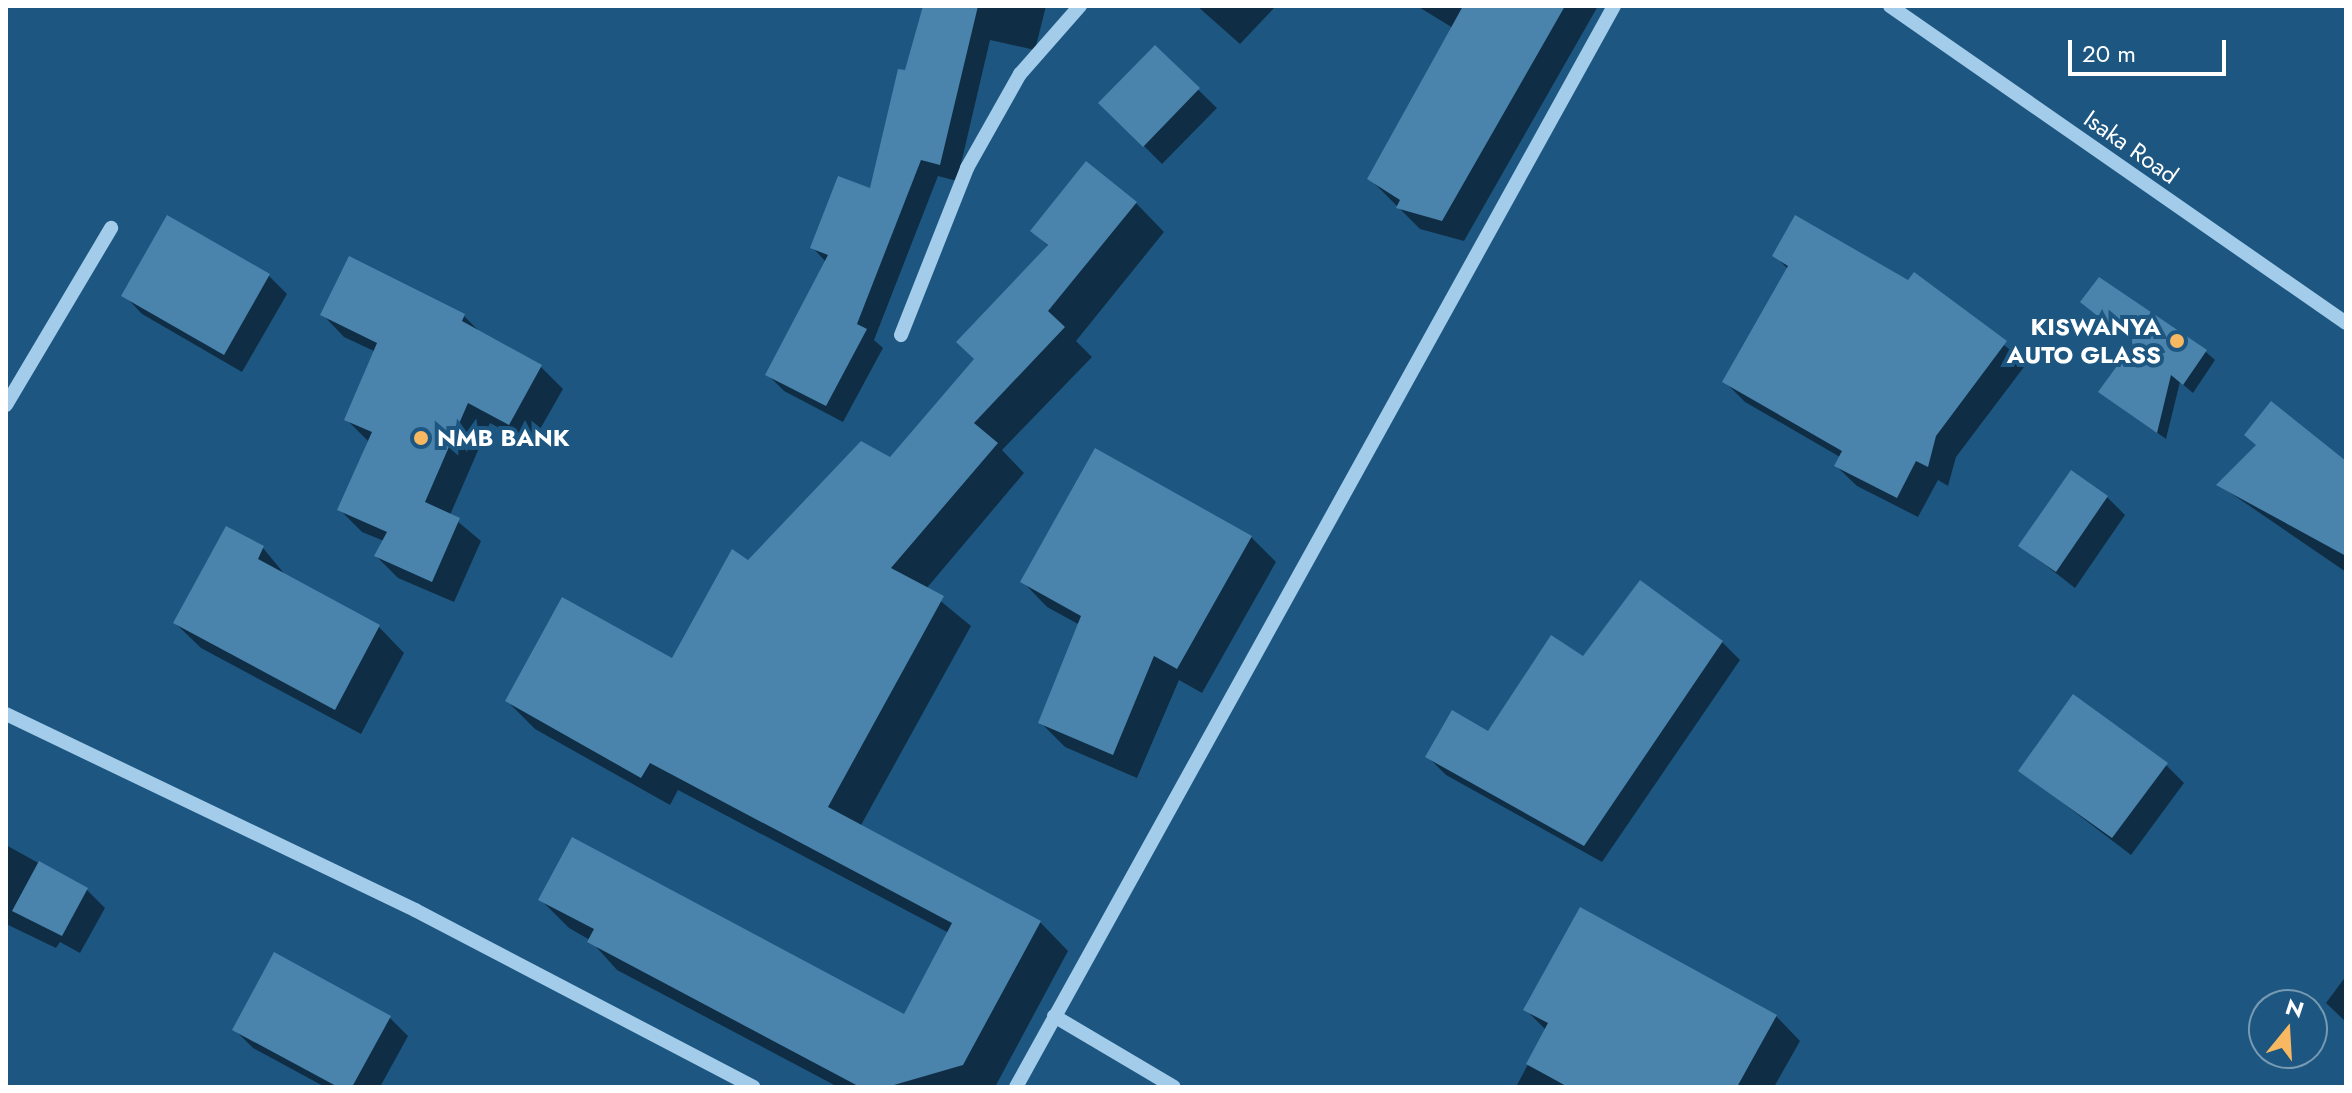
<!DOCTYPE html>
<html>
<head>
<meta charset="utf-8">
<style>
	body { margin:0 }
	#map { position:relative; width:2352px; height:1093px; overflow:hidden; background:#1d5781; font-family:Jost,sans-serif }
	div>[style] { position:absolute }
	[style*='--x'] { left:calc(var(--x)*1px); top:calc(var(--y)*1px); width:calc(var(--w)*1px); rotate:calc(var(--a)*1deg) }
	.shadow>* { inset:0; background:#0007 }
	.building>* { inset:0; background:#4a83ac }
	.minor>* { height:14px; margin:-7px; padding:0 7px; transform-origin:7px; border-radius:7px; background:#a2cce9 }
	.dots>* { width:22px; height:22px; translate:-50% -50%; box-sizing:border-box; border:4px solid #1d5781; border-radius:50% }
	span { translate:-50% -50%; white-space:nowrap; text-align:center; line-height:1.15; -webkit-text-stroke:8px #1d5781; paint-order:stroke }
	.street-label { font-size:24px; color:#fff }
	.poi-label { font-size:24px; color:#fff; font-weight:700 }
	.right { translate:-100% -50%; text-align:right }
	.left { translate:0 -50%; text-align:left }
	.frame { position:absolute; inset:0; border:8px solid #fff; pointer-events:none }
	.north { position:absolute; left:2248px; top:989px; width:80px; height:80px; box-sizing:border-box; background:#1d5781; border:2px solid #779ab3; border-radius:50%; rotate:18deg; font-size:22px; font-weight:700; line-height:32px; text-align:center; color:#fff }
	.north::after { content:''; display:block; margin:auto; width:28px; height:36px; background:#f8b761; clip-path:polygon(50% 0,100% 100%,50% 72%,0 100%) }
	.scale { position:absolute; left:2068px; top:40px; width:158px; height:36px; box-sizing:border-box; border:4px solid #fff; border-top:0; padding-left:10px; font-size:24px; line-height:28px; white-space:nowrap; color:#fff; -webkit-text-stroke:6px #1d5781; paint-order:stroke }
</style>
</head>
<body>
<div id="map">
	<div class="shadow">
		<i style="clip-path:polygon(925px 6px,1046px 6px,1035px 50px,990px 40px,957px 181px,938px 176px,874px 340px,883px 348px,843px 422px,784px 391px,767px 374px,826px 262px,812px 247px,871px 191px)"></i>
		<i style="clip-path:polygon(1197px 6px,1276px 6px,1240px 44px)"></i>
		<i style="clip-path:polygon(1417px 6px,1598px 6px,1464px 241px,1420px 229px,1369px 178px,1453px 28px)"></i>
		<i style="clip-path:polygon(1155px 48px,1217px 108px,1162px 164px,1101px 103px)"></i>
		<i style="clip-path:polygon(1136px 203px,1164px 232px,1076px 341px,1092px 357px,1002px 450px,1024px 473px,926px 589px,971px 626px,860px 827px,1040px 922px,1068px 951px,995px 1087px,838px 1087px,617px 970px,590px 940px,569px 928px,541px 900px,905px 1017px,949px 933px,678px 790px,670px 805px,535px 729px,507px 701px,673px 661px,749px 563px,890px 459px,977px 359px,1049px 247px,1033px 231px)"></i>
		<i style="clip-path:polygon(168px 217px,269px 276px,287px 294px,242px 372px,142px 314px,124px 295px)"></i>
		<i style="clip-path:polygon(1774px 255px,1909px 283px,1914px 275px,2027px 363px,1956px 457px,1948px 486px,1938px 480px,1918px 517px,1857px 486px,1836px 466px,1840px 457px,1745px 402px,1724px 381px,1788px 269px)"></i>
		<i style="clip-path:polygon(323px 315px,464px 316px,483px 335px,541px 367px,563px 389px,531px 445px,490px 423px,450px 515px,481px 541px,454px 602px,398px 578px,376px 556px,384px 541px,362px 532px,340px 510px,368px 441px,346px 419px,376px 352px,344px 337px)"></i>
		<i style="clip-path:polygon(2135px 345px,2206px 352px,2215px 360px,2193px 393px,2180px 382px,2166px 439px,2100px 392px)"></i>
		<i style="clip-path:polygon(2346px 463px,2346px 572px,2219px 485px)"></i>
		<i style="clip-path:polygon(2107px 497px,2125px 515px,2075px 588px,2021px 546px)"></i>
		<i style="clip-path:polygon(227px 528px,263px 548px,287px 577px,379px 627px,404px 653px,361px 734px,201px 648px,175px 623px)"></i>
		<i style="clip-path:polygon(1251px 537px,1276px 562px,1202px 693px,1179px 680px,1137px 778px,1065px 747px,1041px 723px,1080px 625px,1047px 607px,1023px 582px)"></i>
		<i style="clip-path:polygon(1722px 642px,1740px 660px,1602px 862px,1446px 775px,1428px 757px,1489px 734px,1583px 658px)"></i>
		<i style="clip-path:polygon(2166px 765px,2184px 783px,2131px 855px,2020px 770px)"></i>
		<i style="clip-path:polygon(6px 845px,87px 890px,105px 908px,80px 953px,60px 942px,56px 948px,6px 924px)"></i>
		<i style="clip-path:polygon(2346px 976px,2346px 1022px,2326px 1003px)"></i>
		<i style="clip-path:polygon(1526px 1010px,1776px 1016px,1800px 1041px,1774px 1087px,1516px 1087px,1546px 1030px)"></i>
		<i style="clip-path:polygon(390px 1018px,408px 1036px,380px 1087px,325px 1087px,253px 1048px,235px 1030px)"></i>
	</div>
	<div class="building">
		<i style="clip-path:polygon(923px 6px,978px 6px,940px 165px,921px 160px,857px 324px,867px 329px,826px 406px,765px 375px,828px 255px,810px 248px,838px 176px,870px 188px,898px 69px,905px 70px)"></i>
		<i style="clip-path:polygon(1463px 6px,1565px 6px,1442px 221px,1396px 208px,1400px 200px,1367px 179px)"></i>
		<i style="clip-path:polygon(1155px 45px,1200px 88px,1143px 147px,1098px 103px)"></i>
		<i style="clip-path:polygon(1086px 161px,1137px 202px,1048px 311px,1065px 327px,974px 423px,998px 443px,891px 568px,944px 596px,828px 807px,1041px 921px,963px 1065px,887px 1087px,860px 1087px,587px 942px,594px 929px,538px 900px,572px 837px,904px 1014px,952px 923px,650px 763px,641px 778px,505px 701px,562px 597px,672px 658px,732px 549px,748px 560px,861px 441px,890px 457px,974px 359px,956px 342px,1048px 245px,1030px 231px)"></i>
		<i style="clip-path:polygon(167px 215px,270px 274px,224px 355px,121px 296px)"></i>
		<i style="clip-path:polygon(1795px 215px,1908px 280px,1914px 272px,2007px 341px,1936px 436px,1928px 467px,1916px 461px,1897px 498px,1834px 466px,1842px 451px,1722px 382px,1788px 266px,1772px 256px)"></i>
		<i style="clip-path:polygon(349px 256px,465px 314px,462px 321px,542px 365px,509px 425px,468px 403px,425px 502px,460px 518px,432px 582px,374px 556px,387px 532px,337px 510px,372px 432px,344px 420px,377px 343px,320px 315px)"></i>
		<i style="clip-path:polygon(2099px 277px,2207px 350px,2183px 385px,2171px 375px,2157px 433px,2098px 392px,2133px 344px,2080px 302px)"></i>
		<i style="clip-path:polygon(2271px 401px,2346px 461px,2346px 556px,2216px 485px,2256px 445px,2244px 435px)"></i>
		<i style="clip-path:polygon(1095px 448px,1252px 536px,1177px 669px,1154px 656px,1113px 755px,1038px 723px,1081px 616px,1020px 582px)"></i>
		<i style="clip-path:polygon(2071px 470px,2108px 496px,2056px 572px,2018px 546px)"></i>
		<i style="clip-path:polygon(226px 526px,264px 546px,258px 559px,380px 625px,335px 710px,173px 623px)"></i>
		<i style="clip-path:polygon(1640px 580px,1723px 641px,1584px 846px,1425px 757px,1452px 710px,1488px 731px,1551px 635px,1583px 656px)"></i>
		<i style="clip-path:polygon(2073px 694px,2168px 763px,2112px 838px,2018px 771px)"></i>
		<i style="clip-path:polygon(39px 861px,88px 888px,62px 936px,12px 911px)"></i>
		<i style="clip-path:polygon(1580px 907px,1777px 1015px,1737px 1087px,1568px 1087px,1526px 1064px,1548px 1023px,1523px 1010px)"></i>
		<i style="clip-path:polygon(274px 952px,391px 1016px,352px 1087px,338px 1087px,232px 1030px)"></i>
	</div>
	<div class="minor">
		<i style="--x:1890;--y:6;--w:555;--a:34.81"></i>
		<i style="--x:901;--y:335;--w:180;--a:-68.4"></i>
		<i style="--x:967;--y:168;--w:108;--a:-60.6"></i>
		<i style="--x:1020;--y:74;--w:91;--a:-48.6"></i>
		<i style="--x:6;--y:405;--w:206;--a:-59.3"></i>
		<i style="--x:6;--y:714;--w:454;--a:25.6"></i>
		<i style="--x:415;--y:910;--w:382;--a:27.6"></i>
		<i style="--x:1054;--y:1016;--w:139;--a:30.6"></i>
		<i style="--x:1016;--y:1087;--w:1235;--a:-61.05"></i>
	</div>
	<div class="dots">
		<i style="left:2177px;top:341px;background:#f8b761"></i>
		<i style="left:421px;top:438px;background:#f8b761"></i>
	</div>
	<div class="street-label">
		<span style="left:2131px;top:147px;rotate:35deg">Isaka Road</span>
	</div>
	<div class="poi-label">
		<span class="right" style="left:2161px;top:341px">KISWANYA<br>AUTO GLASS</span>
		<span class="left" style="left:437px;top:438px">NMB BANK</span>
	</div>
	<div class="frame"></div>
	<div class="north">N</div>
	<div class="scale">20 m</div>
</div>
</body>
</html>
